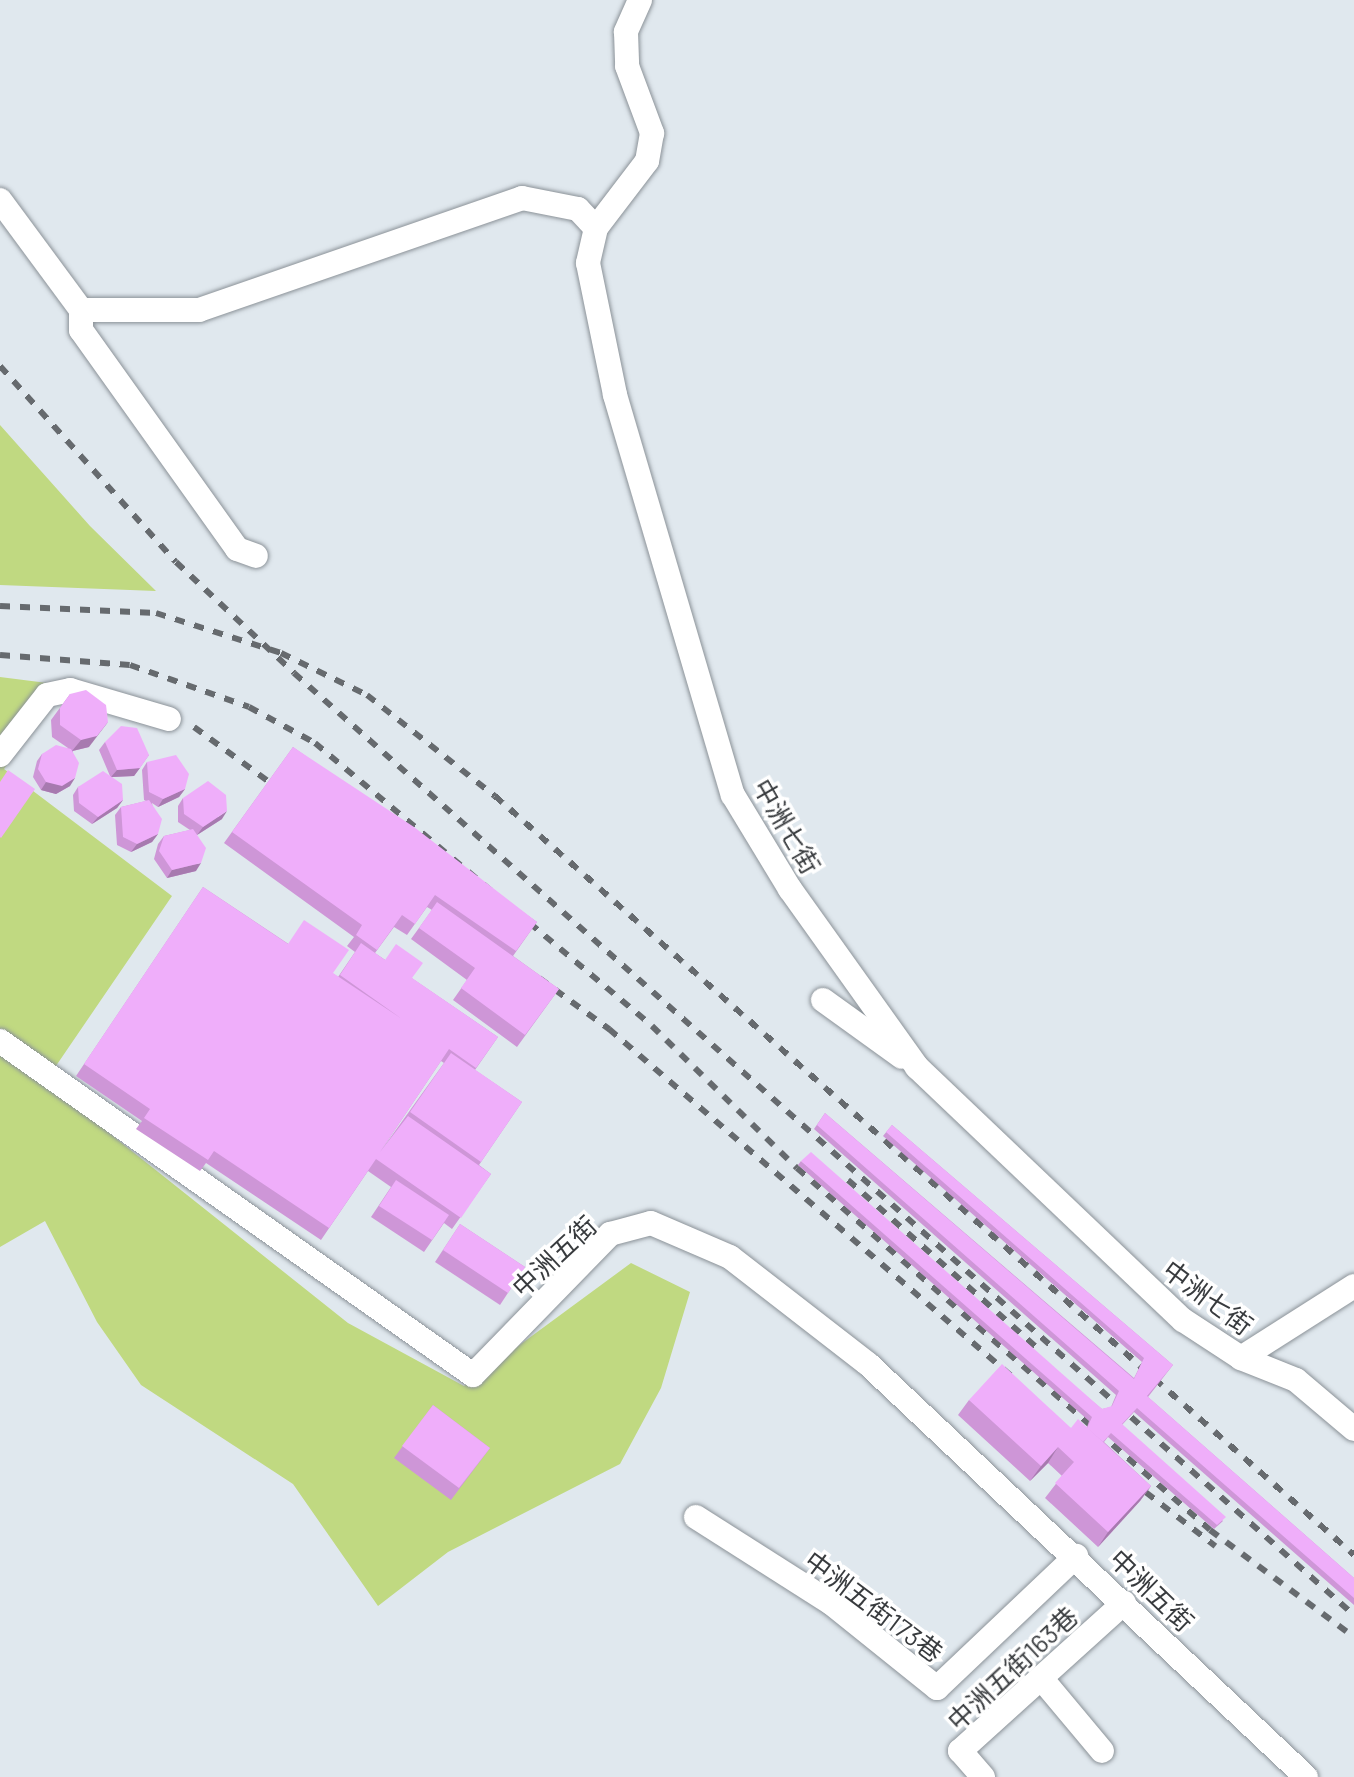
<!DOCTYPE html>
<html>
<head>
<meta charset="utf-8">
<style>
	body { margin:0 }
	#map { position:relative; width:1354px; height:1777px; overflow:hidden; background:#e0e8ee; font-family:Barlow,"Noto Sans TC",sans-serif }
	div>[style] { position:absolute }
	[style*='--x'] { left:calc(var(--x)*1px); top:calc(var(--y)*1px); width:calc(var(--w)*1px); rotate:calc(var(--a)*1deg) }
	.green>* { inset:0; background:#c0d981 }
	.roads { filter:drop-shadow(0 0 2px #8b9298) drop-shadow(0 0 2px #8b9298) }
	.minor>* { height:24px; margin:-12px; padding:0 12px; transform-origin:12px; border-radius:12px; background:#fff }
	.rail>* { height:6px; margin-top:-3px; transform-origin:0; background:repeating-linear-gradient(90deg,#666a6e 0 10px,transparent 0 20px) }
	.wall>* { inset:0; background:#ce96d7 }
	.shaded-wall>* { inset:0; background:#a77aaf }
	.building>* { inset:0; background:#efaefa }
	span { translate:-50% -50%; white-space:nowrap; text-align:center; line-height:1.15; -webkit-text-stroke:7px #fff; paint-order:stroke }
	.street-label { font-size:26px; color:#383b3e }
</style>
</head>
<body>
<div id="map">
	<div class="green">
		<i style="clip-path:polygon(0 425px,90px 526px,156px 591px,0 585px)"></i>
		<i style="clip-path:polygon(0 677px,63px 685px,4px 769px,172px 896px,45px 1082px,348px 1323px,464px 1386px,631px 1263px,690px 1292px,661px 1388px,620px 1464px,448px 1552px,378px 1606px,293px 1484px,141px 1385px,97px 1322px,45px 1221px,0 1247px)"></i>
	</div>
	<div class="roads">
		<div class="minor">
			<i style="--x:640;--y:0;--w:35;--a:114"></i>
			<i style="--x:626;--y:32;--w:34;--a:88"></i>
			<i style="--x:627;--y:66;--w:72;--a:69.5"></i>
			<i style="--x:652;--y:133;--w:28;--a:100"></i>
			<i style="--x:647;--y:161;--w:84;--a:127.3"></i>
			<i style="--x:596;--y:228;--w:36;--a:103"></i>
			<i style="--x:588;--y:263;--w:135;--a:78.4"></i>
			<i style="--x:615;--y:395;--w:417;--a:73.6"></i>
			<i style="--x:733;--y:795;--w:110;--a:58.8"></i>
			<i style="--x:790;--y:889;--w:219;--a:54.5"></i>
			<i style="--x:917;--y:1067;--w:367;--a:43.6"></i>
			<i style="--x:1183;--y:1320;--w:69;--a:33.2"></i>
			<i style="--x:1241;--y:1358;--w:59;--a:21.8"></i>
			<i style="--x:1296;--y:1380;--w:76;--a:40.2"></i>
			<i style="--x:0;--y:200;--w:137;--a:53.6"></i>
			<i style="--x:81;--y:310;--w:118;--a:0"></i>
			<i style="--x:199;--y:310;--w:342;--a:-19.1"></i>
			<i style="--x:522;--y:198;--w:57;--a:11.1"></i>
			<i style="--x:578;--y:209;--w:26;--a:47"></i>
			<i style="--x:81;--y:310;--w:20;--a:90"></i>
			<i style="--x:81;--y:330;--w:269;--a:54.5"></i>
			<i style="--x:237;--y:549;--w:20;--a:20"></i>
			<i style="--x:0;--y:755;--w:76;--a:-51.9"></i>
			<i style="--x:47;--y:695;--w:24;--a:-12"></i>
			<i style="--x:70;--y:690;--w:103;--a:16.3"></i>
			<i style="--x:823;--y:1000;--w:97;--a:35.8"></i>
			<i style="--x:0;--y:1041;--w:579;--a:35.23"></i>
			<i style="--x:473;--y:1375;--w:197;--a:-45.8"></i>
			<i style="--x:610;--y:1234;--w:42;--a:-15"></i>
			<i style="--x:651;--y:1223;--w:86;--a:23.3"></i>
			<i style="--x:730;--y:1257;--w:175;--a:37.8"></i>
			<i style="--x:868;--y:1364;--w:602;--a:43.32"></i>
			<i style="--x:1241;--y:1358;--w:134;--a:-32.5"></i>
			<i style="--x:696;--y:1517;--w:160;--a:32.5"></i>
			<i style="--x:831;--y:1603;--w:136;--a:38.7"></i>
			<i style="--x:937;--y:1688;--w:192;--a:-43.5"></i>
			<i style="--x:1041;--y:1678;--w:95;--a:50.1"></i>
			<i style="--x:983;--y:1777;--w:35;--a:-131"></i>
			<i style="--x:960;--y:1751;--w:221;--a:-42.1"></i>
		</div>
	</div>
	<div class="rail">
		<i style="--x:0;--y:366;--w:263;--a:48.1"></i>
		<i style="--x:176;--y:562;--w:162;--a:43.2"></i>
		<i style="--x:294;--y:673;--w:1418;--a:41.63"></i>
		<i style="--x:0;--y:606;--w:156;--a:2.6"></i>
		<i style="--x:156;--y:613;--w:131;--a:17.7"></i>
		<i style="--x:281;--y:653;--w:96;--a:26"></i>
		<i style="--x:367;--y:695;--w:163;--a:38.3"></i>
		<i style="--x:495;--y:796;--w:1146;--a:41.46"></i>
		<i style="--x:0;--y:655;--w:130;--a:4.4"></i>
		<i style="--x:130;--y:665;--w:126;--a:19.4"></i>
		<i style="--x:249;--y:707;--w:75;--a:28.6"></i>
		<i style="--x:315;--y:743;--w:440;--a:40"></i>
		<i style="--x:652;--y:1026;--w:203;--a:44.4"></i>
		<i style="--x:797;--y:1168;--w:549;--a:41.23"></i>
		<i style="--x:1210;--y:1530;--w:179;--a:36.6"></i>
		<i style="--x:194;--y:727;--w:115;--a:36.2"></i>
		<i style="--x:539;--y:978;--w:87;--a:36.1"></i>
		<i style="--x:609;--y:1029;--w:537;--a:40.77"></i>
		<i style="--x:848;--y:1180;--w:259;--a:41.6"></i>
		<i style="--x:1130;--y:1480;--w:108;--a:37.8"></i>
	</div>
	<div class="wall">
		<i style="clip-path:polygon(70px 694px,89px 747px,73px 751px,70px 786px,56px 794px,41px 790px,33px 777px,37px 761px,42px 754px,68px 748px,52px 737px,51px 720px)"></i>
		<i style="clip-path:polygon(105px 742px,149px 755px,134px 776px,112px 777px,123px 800px,117px 808px,92px 824px,74px 811px,73px 795px,78px 787px,110px 776px,99px 750px)"></i>
		<i style="clip-path:polygon(evenodd,293px 747px,537px 922px,513px 956px,559px 989px,517px 1047px,453px 1000px,467px 980px,411px 939px,432px 910px,427px 907px,407px 935px,394px 927px,375px 953px,498px 1037px,475px 1070px,522px 1102px,479px 1165px,491px 1174px,452px 1229px,444px 1223px,424px 1252px,371px 1217px,391px 1187px,368px 1171px,321px 1240px,206px 1163px,200px 1171px,136px 1129px,142px 1121px,76px 1076px,203px 887px,338px 977px,355px 952px,347px 946px,354px 937px,224px 843px,293px 747px,441px 1061px,444px 1063px,380px 1152px,441px 1061px)"></i>
		<i style="clip-path:polygon(147px 762px,185px 789px,179px 797px,158px 807px,152px 803px,158px 834px,152px 842px,131px 852px,117px 845px,115px 815px,121px 807px,146px 801px,144px 800px,142px 770px)"></i>
		<i style="clip-path:polygon(183px 798px,222px 819px,197px 835px,196px 871px,167px 878px,154px 859px,158px 844px,164px 836px,190px 830px,178px 822px,178px 806px)"></i>
		<i style="clip-path:polygon(825px 1113px,1134px 1378px,1142px 1362px,883px 1136px,892px 1125px,1173px 1365px,1148px 1397px,1354px 1578px,1354px 1605px,1134px 1412px,1122px 1425px,1223px 1521px,1214px 1529px,1108px 1437px,1104px 1442px,1151px 1486px,1140px 1501px,1098px 1547px,1045px 1498px,1062px 1476px,1048px 1463px,1030px 1481px,958px 1415px,969px 1400px,1071px 1428px,1087px 1427px,1089px 1421px,798px 1165px,801px 1161px,1102px 1409px,1111px 1407px,1116px 1395px,814px 1129px)"></i>
		<i style="clip-path:polygon(460px 1224px,525px 1267px,500px 1305px,435px 1262px)"></i>
		<i style="clip-path:polygon(433px 1405px,490px 1448px,451px 1500px,394px 1458px)"></i>
	</div>
	<div class="shaded-wall">
		<i style="clip-path:polygon(108px 722px,89px 747px,72px 751px,81px 740px)"></i>
		<i style="clip-path:polygon(140px 768px,134px 776px,111px 777px,117px 770px)"></i>
		<i style="clip-path:polygon(75px 778px,70px 786px,56px 794px,41px 790px,46px 782px)"></i>
		<i style="clip-path:polygon(185px 789px,179px 797px,158px 807px,163px 799px)"></i>
		<i style="clip-path:polygon(123px 800px,117px 808px,92px 824px,98px 817px)"></i>
		<i style="clip-path:polygon(227px 811px,222px 819px,197px 835px,203px 827px)"></i>
		<i style="clip-path:polygon(158px 834px,152px 842px,131px 852px,137px 844px)"></i>
		<i style="clip-path:polygon(201px 863px,196px 871px,167px 878px,172px 870px)"></i>
		<i style="clip-path:polygon(1058px 1447px,1048px 1463px,1030px 1481px,1041px 1466px)"></i>
		<i style="clip-path:polygon(1151px 1486px,1140px 1501px,1098px 1547px,1108px 1532px)"></i>
	</div>
	<div class="building">
		<i style="clip-path:polygon(86px 690px,106px 705px,108px 722px,97px 736px,81px 740px,60px 725px,60px 708px,70px 694px)"></i>
		<i style="clip-path:polygon(121px 726px,137px 728px,149px 755px,140px 768px,117px 770px,105px 742px)"></i>
		<i style="clip-path:polygon(56px 745px,71px 749px,79px 763px,75px 778px,62px 786px,46px 782px,38px 769px,42px 754px)"></i>
		<i style="clip-path:polygon(293px 747px,414px 827px,537px 922px,516px 951px,435px 895px,415px 924px,402px 915px,377px 950px,356px 935px,362px 925px,232px 832px)"></i>
		<i style="clip-path:polygon(176px 755px,189px 774px,185px 789px,163px 799px,149px 792px,147px 762px)"></i>
		<i style="clip-path:polygon(8px 770px,35px 789px,1px 838px,0 837px,0 782px)"></i>
		<i style="clip-path:polygon(103px 771px,122px 784px,123px 800px,98px 817px,79px 803px,78px 787px)"></i>
		<i style="clip-path:polygon(208px 781px,226px 795px,227px 811px,203px 827px,184px 814px,183px 798px)"></i>
		<i style="clip-path:polygon(149px 800px,162px 819px,158px 834px,137px 844px,123px 837px,121px 807px)"></i>
		<i style="clip-path:polygon(193px 829px,206px 848px,201px 863px,172px 870px,159px 851px,164px 836px)"></i>
		<i style="clip-path:polygon(203px 887px,288px 944px,304px 920px,349px 950px,333px 973px,402px 1019px,340px 975px,361px 943px,385px 960px,396px 944px,423px 963px,412px 978px,498px 1037px,476px 1068px,449px 1049px,380px 1152px,408px 1116px,491px 1174px,461px 1218px,376px 1159px,329px 1228px,214px 1151px,208px 1160px,144px 1118px,150px 1109px,84px 1064px)"></i>
		<i style="clip-path:polygon(437px 902px,559px 989px,525px 1035px,461px 988px,475px 968px,419px 928px)"></i>
		<i style="clip-path:polygon(451px 1053px,522px 1102px,481px 1162px,410px 1112px)"></i>
		<i style="clip-path:polygon(825px 1113px,1134px 1379px,1144px 1358px,886px 1132px,892px 1125px,1173px 1365px,1147px 1396px,1354px 1578px,1354px 1598px,1137px 1408px,1122px 1424px,1226px 1517px,1217px 1525px,1111px 1433px,1103px 1442px,1087px 1428px,1092px 1417px,801px 1161px,811px 1152px,1102px 1409px,1112px 1406px,1119px 1391px,817px 1125px)"></i>
		<i style="clip-path:polygon(396px 1180px,449px 1215px,432px 1240px,379px 1206px)"></i>
		<i style="clip-path:polygon(460px 1224px,525px 1267px,508px 1293px,443px 1250px)"></i>
		<i style="clip-path:polygon(1002px 1364px,1071px 1428px,1078px 1419px,1151px 1486px,1108px 1532px,1055px 1483px,1074px 1462px,1058px 1447px,1041px 1466px,969px 1400px)"></i>
		<i style="clip-path:polygon(433px 1405px,490px 1448px,459px 1488px,402px 1446px)"></i>
	</div>
	<div class="street-label">
		<span style="left:787px;top:826px;rotate:60deg">中洲七街</span>
		<span style="left:554px;top:1256px;rotate:-43deg">中洲五街</span>
		<span style="left:1208px;top:1297px;rotate:37deg">中洲七街</span>
		<span style="left:1152px;top:1590px;rotate:44deg">中洲五街</span>
		<span style="left:874px;top:1606px;rotate:37deg">中洲五街173巷</span>
		<span style="left:1012px;top:1668px;rotate:-43deg">中洲五街163巷</span>
	</div>
</div>
</body>
</html>
